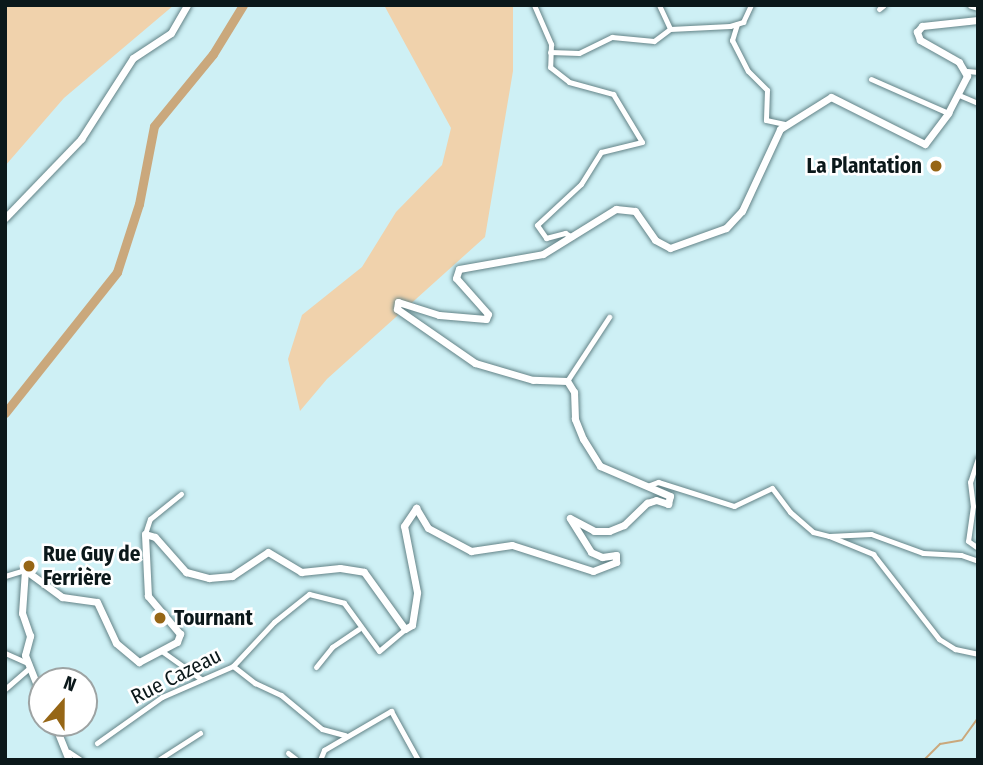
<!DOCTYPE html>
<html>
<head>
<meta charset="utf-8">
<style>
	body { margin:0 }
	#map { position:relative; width:983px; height:765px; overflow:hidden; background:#cef0f5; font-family:"Fira Sans Condensed",sans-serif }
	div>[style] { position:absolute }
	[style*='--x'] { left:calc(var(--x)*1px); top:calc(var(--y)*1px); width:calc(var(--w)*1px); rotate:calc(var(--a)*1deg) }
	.green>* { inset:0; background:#f0d2ac }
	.stream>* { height:2px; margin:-1px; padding:0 1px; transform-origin:1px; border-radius:1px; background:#caa87c }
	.river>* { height:9px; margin:-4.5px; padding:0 4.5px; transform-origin:4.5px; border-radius:4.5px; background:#caa87c }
	.roads { filter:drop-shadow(0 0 2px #638387) drop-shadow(0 0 2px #638387) }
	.street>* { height:5px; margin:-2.5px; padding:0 2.5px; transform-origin:2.5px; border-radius:2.5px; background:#fff }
	.secondary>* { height:7px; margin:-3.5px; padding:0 3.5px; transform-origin:3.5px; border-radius:3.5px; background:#fff }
	.dots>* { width:19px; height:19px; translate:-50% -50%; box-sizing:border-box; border:4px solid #fff; border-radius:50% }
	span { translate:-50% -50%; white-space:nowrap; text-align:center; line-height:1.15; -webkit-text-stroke:5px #fff; paint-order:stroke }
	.poi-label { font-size:21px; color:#0b181a; font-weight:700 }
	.right { translate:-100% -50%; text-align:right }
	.left { translate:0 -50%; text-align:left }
	.street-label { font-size:21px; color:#0b181a }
	.frame { position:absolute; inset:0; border:7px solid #0b181a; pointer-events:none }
	.north { position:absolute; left:28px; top:667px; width:70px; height:70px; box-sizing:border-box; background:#fff; border:2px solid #9da3a3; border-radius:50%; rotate:21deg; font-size:19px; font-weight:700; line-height:28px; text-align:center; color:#0b181a }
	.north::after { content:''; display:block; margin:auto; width:24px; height:32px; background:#966616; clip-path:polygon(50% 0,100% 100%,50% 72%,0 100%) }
</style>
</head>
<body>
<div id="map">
	<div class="green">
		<i style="clip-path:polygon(5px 5px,174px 5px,64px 98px,5px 166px)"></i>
		<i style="clip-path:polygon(384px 5px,513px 5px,513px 71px,485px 237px,327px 379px,300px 411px,288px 359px,302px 315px,362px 267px,396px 212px,442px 165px,451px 128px)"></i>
	</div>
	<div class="stream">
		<i style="--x:924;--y:760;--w:23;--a:-45"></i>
		<i style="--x:940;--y:744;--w:22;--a:-10"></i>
		<i style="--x:962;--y:740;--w:27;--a:-54"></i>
	</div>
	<div class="river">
		<i style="--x:5;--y:413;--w:180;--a:-51.5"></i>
		<i style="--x:117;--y:272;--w:71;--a:-72.1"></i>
		<i style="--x:139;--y:204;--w:79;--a:-79.1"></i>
		<i style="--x:154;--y:126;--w:93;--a:-50.7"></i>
		<i style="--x:213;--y:54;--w:57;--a:-58.5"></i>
	</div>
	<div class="roads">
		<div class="street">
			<i style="--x:534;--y:5;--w:43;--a:66.4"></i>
			<i style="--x:551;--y:44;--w:23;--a:92"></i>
			<i style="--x:550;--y:67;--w:24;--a:38"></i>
			<i style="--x:569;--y:82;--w:46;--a:15.3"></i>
			<i style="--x:613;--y:94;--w:56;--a:58.9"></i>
			<i style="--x:642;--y:142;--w:42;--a:166.3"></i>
			<i style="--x:601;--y:152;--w:38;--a:122"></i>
			<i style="--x:581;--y:184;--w:60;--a:137"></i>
			<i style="--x:537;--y:225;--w:16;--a:55"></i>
			<i style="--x:546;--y:238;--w:20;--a:-15"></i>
			<i style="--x:565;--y:233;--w:8;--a:30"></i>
			<i style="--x:659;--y:5;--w:26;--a:65"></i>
			<i style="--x:879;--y:9;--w:6;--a:-39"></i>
			<i style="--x:737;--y:24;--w:17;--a:107"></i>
			<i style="--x:732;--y:40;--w:35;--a:63"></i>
			<i style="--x:748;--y:71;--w:27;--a:45"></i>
			<i style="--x:767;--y:90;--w:30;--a:92"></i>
			<i style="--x:766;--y:120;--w:19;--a:12"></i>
			<i style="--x:670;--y:29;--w:60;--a:-2.9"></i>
			<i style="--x:730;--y:26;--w:14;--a:-17"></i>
			<i style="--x:743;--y:22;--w:19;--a:-65"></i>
			<i style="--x:550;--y:52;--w:29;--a:2"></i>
			<i style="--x:579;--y:53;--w:37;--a:-26"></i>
			<i style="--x:612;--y:37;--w:42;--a:5.4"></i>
			<i style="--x:654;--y:41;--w:20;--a:-37"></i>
			<i style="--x:967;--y:71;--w:11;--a:5"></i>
			<i style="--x:871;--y:79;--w:84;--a:23.8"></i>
			<i style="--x:959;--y:95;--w:21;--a:23"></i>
			<i style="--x:567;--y:381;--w:77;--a:-56.7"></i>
			<i style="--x:978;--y:458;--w:25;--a:108"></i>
			<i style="--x:970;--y:482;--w:24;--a:83"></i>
			<i style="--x:973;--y:506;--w:35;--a:98"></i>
			<i style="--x:968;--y:541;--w:12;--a:35"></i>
			<i style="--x:647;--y:486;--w:12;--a:-20"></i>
			<i style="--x:658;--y:482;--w:80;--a:17.5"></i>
			<i style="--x:734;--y:506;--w:42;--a:-25.3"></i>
			<i style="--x:772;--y:488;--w:30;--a:53"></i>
			<i style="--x:790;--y:512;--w:30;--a:41"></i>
			<i style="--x:813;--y:532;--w:16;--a:14"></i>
			<i style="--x:829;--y:536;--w:42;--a:-2.7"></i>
			<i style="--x:871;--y:534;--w:55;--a:20.1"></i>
			<i style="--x:923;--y:553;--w:38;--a:3"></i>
			<i style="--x:961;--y:555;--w:18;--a:19"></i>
			<i style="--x:145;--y:534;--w:16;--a:-72"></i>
			<i style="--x:150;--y:519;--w:40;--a:-39"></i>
			<i style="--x:829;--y:536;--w:48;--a:22.2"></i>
			<i style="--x:873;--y:554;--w:108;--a:52.2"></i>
			<i style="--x:939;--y:639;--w:19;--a:32"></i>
			<i style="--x:955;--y:649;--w:24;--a:12"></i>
			<i style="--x:5;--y:576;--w:21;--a:-17"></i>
			<i style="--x:163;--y:652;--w:47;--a:35.4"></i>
			<i style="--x:5;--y:653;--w:24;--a:24"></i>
			<i style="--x:233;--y:666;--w:28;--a:38"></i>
			<i style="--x:255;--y:683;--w:29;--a:25"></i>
			<i style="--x:281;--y:695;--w:53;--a:39.7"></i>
			<i style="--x:322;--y:729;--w:24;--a:15"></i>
			<i style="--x:316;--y:667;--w:26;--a:-51"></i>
			<i style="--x:332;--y:647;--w:32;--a:-34"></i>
			<i style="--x:5;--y:689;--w:30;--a:-41"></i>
			<i style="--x:97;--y:743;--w:80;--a:-35.3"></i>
			<i style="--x:162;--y:697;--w:77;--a:-23.6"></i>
			<i style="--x:233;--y:666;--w:60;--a:-47"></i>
			<i style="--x:274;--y:622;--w:45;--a:-38.7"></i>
			<i style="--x:309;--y:594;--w:36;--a:14"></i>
			<i style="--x:344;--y:603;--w:59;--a:53.9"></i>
			<i style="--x:379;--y:651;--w:34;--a:-40"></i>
			<i style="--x:69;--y:752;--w:14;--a:34"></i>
			<i style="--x:288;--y:753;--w:11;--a:38"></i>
			<i style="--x:158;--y:760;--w:50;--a:-32.7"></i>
			<i style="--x:320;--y:760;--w:11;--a:-68"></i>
			<i style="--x:324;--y:750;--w:78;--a:-30.2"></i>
			<i style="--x:391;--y:711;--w:56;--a:61.1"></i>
		</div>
		<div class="secondary">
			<i style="--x:971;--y:5;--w:7;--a:16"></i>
			<i style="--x:5;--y:218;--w:110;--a:-46.1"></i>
			<i style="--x:81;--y:139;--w:96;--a:-57.3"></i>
			<i style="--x:133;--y:58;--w:45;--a:-33.3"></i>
			<i style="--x:171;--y:33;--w:32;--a:-60"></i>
			<i style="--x:42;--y:698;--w:46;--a:-111.6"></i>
			<i style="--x:25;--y:655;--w:20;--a:-75"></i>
			<i style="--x:30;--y:636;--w:24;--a:-109"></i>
			<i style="--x:22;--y:613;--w:43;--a:-86"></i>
			<i style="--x:25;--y:570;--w:46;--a:36.1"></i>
			<i style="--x:62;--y:597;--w:35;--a:8"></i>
			<i style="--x:97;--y:602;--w:45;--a:65.1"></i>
			<i style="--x:116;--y:643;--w:30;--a:40"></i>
			<i style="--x:139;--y:662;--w:43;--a:-27.8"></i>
			<i style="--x:177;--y:642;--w:9;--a:-69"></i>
			<i style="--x:180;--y:634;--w:50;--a:-130.1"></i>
			<i style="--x:148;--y:596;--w:62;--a:-92.8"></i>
			<i style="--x:145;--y:534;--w:10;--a:17"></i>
			<i style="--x:155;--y:537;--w:47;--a:48.5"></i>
			<i style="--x:186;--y:572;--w:24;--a:15"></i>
			<i style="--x:209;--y:578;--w:23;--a:-5"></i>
			<i style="--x:232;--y:576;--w:43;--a:-33.7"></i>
			<i style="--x:268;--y:552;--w:39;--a:31"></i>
			<i style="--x:301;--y:572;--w:39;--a:-6"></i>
			<i style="--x:340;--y:568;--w:24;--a:9"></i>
			<i style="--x:364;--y:572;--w:70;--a:54.3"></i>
			<i style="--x:405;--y:629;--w:8;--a:-30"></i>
			<i style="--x:412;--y:625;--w:33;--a:-81"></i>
			<i style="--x:417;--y:592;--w:67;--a:-101.1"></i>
			<i style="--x:404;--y:526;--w:22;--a:-56"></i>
			<i style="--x:416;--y:508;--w:23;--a:59"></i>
			<i style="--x:428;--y:528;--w:49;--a:28.1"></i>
			<i style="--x:471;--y:551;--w:41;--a:-8.3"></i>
			<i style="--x:512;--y:545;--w:85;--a:17.8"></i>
			<i style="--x:593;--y:571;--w:25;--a:-21"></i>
			<i style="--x:616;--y:562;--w:7;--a:-90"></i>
			<i style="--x:616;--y:555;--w:14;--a:172"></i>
			<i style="--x:602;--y:557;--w:12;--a:-156"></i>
			<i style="--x:591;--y:552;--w:40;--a:-122"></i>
			<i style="--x:570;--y:518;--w:27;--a:28"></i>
			<i style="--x:594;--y:531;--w:15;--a:0"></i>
			<i style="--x:609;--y:531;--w:16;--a:-22"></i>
			<i style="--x:624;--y:525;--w:32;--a:-44"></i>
			<i style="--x:647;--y:503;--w:9;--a:-18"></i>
			<i style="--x:656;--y:500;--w:13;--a:18"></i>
			<i style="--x:668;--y:504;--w:8;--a:-76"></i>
			<i style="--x:670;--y:496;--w:76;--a:-156.8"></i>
			<i style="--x:600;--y:466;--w:32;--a:-122"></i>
			<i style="--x:583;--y:439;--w:22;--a:-112"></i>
			<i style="--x:575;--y:419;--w:27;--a:-92"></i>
			<i style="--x:574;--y:392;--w:13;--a:-122"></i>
			<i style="--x:567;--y:381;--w:34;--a:-178"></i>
			<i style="--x:533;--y:380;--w:60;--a:-163.7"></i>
			<i style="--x:475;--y:363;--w:95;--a:-145.3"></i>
			<i style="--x:397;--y:309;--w:7;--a:-82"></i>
			<i style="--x:398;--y:302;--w:43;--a:17.6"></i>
			<i style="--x:439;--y:315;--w:47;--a:4.9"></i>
			<i style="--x:486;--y:319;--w:5;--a:-68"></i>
			<i style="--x:488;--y:314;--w:48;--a:-131.6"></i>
			<i style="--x:456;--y:278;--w:9;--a:-72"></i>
			<i style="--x:459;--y:269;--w:85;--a:-10.1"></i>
			<i style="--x:543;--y:254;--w:86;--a:-31.7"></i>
			<i style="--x:616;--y:209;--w:19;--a:6"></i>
			<i style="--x:635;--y:211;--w:35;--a:55"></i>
			<i style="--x:655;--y:240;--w:17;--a:28"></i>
			<i style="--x:670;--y:248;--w:59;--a:-19.7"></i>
			<i style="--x:726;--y:228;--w:23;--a:-47"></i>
			<i style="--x:742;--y:211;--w:90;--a:-65.1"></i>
			<i style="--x:780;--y:129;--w:60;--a:-32.1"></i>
			<i style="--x:831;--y:97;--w:105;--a:26.6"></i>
			<i style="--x:925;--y:144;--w:39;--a:-53"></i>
			<i style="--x:948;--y:113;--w:42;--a:-62.8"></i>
			<i style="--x:967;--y:76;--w:16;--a:-120"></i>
			<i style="--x:959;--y:62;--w:45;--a:-150.6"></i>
			<i style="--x:920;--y:40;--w:9;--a:-111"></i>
			<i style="--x:917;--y:32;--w:8;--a:-50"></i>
			<i style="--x:922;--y:26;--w:56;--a:-6.1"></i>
			<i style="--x:54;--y:723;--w:40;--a:68"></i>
		</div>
	</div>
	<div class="dots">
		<i style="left:936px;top:166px;background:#966616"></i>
		<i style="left:29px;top:566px;background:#966616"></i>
		<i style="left:160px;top:618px;background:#966616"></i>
	</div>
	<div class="poi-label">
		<span class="right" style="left:922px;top:166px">La Plantation</span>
		<span class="left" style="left:43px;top:566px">Rue Guy de<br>Ferrière</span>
		<span class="left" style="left:174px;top:618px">Tournant</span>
	</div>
	<div class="street-label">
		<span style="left:176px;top:676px;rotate:-27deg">Rue Cazeau</span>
	</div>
	<div class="frame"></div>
	<div class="north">N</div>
</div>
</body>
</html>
